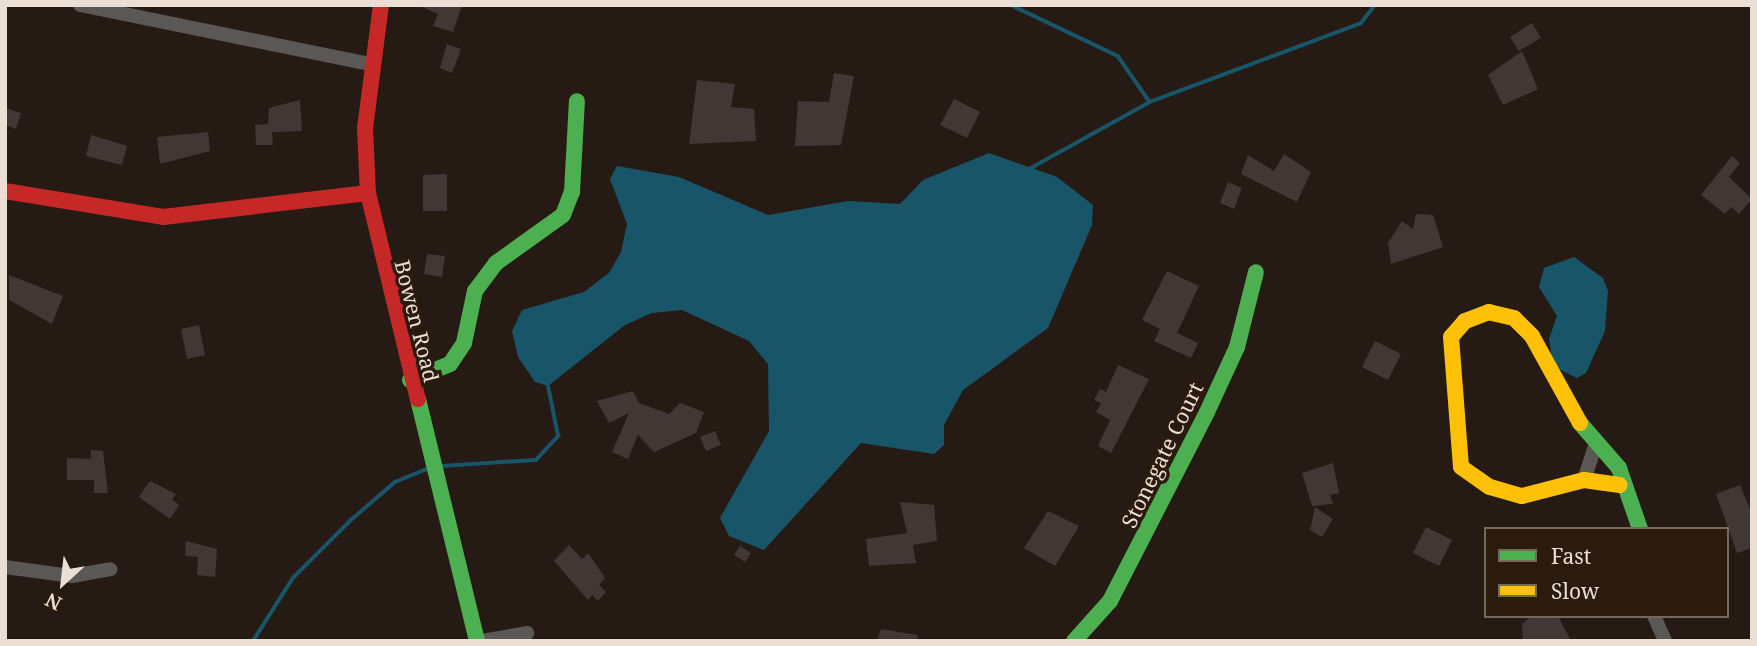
<!DOCTYPE html>
<html>
<head>
<meta charset="utf-8">
<style>
	body { margin:0 }
	#map { position:relative; width:1757px; height:646px; overflow:hidden; background:#251b14; font-family:"Noto Serif",serif }
	div>[style] { position:absolute }
	[style*='--x'] { left:calc(var(--x)*1px); top:calc(var(--y)*1px); width:calc(var(--w)*1px); rotate:calc(var(--a)*1deg) }
	.water>* { inset:0; background:#195569 }
	.stream>* { height:3.5px; margin:-1.75px; padding:0 1.75px; transform-origin:1.75px; border-radius:1.75px; background:#195569 }
	.building>* { inset:0; background:#413836 }
	.street>* { height:14px; margin:-7px; padding:0 7px; transform-origin:7px; border-radius:7px; background:#5b5755 }
	.fast>* { height:16px; margin:-8px; padding:0 8px; transform-origin:8px; border-radius:8px; background:#4caf50 }
	.slow>* { height:16px; margin:-8px; padding:0 8px; transform-origin:8px; border-radius:8px; background:#ffc107 }
	.jam>* { height:16px; margin:-8px; padding:0 8px; transform-origin:8px; border-radius:8px; background:#c62828 }
	span { translate:-50% -50%; white-space:nowrap; text-align:center; line-height:1.15; -webkit-text-stroke:7px #2b1a0e; paint-order:stroke }
	.street-label { font-size:21px; color:#eaded5 }
	.frame { position:absolute; inset:0; border:7px solid #eaded5; pointer-events:none }
	.legend { position:absolute; left:1484px; top:527px; width:245px; height:91px; box-sizing:border-box; background:#2b1a0e; border:2px solid #77685e; margin:0; padding:9px 12px; list-style:none; font-size:21px; color:#eaded5 }
	.legend li { display:flex; align-items:center; gap:14px; height:35px }
	.legend b { width:35px; border:2px solid #77685e }
	.north { position:absolute; left:28px; top:548px; width:70px; height:70px; -webkit-text-stroke:5px #2b1a0e; paint-order:stroke; rotate:207deg; font-size:19px; font-weight:700; line-height:28px; text-align:center; color:#eaded5 }
	.north::after { content:''; display:block; margin:auto; width:24px; height:32px; background:#eaded5; clip-path:polygon(50% 0,100% 100%,50% 72%,0 100%) }
</style>
</head>
<body>
<div id="map">
	<div class="water">
		<i style="clip-path:polygon(989px 153px,1057px 177px,1093px 205px,1092px 225px,1048px 328px,963px 390px,944px 425px,944px 445px,934px 454px,861px 443px,764px 550px,729px 536px,720px 518px,769px 431px,768px 364px,749px 341px,682px 310px,652px 313px,625px 325px,548px 386px,535px 382px,518px 357px,512px 331px,522px 310px,584px 292px,609px 273px,621px 252px,627px 224px,610px 179px,617px 166px,679px 177px,768px 215px,848px 201px,900px 204px,923px 180px)"></i>
		<i style="clip-path:polygon(1574px 257px,1603px 278px,1608px 291px,1605px 331px,1586px 373px,1577px 378px,1553px 366px,1549px 339px,1557px 316px,1539px 287px,1544px 268px)"></i>
	</div>
	<div class="stream">
		<i style="--x:1011;--y:5;--w:119;--a:25.5"></i>
		<i style="--x:1118;--y:56;--w:56;--a:55.2"></i>
		<i style="--x:1031;--y:168;--w:136;--a:-29"></i>
		<i style="--x:1150;--y:102;--w:225;--a:-20.5"></i>
		<i style="--x:1361;--y:23;--w:23;--a:-52"></i>
		<i style="--x:442;--y:466;--w:94;--a:-3.7"></i>
		<i style="--x:536;--y:460;--w:33;--a:-47"></i>
		<i style="--x:558;--y:436;--w:51;--a:-101.3"></i>
		<i style="--x:253;--y:641;--w:75;--a:-57.6"></i>
		<i style="--x:293;--y:578;--w:82;--a:-45"></i>
		<i style="--x:351;--y:520;--w:58;--a:-40.8"></i>
		<i style="--x:395;--y:482;--w:35;--a:-22"></i>
	</div>
	<div class="building">
		<i style="clip-path:polygon(418px 5px,462px 5px,453px 32px,433px 26px,438px 14px)"></i>
		<i style="clip-path:polygon(1532px 23px,1541px 38px,1519px 51px,1510px 37px)"></i>
		<i style="clip-path:polygon(447px 44px,461px 49px,452px 73px,440px 68px)"></i>
		<i style="clip-path:polygon(1522px 51px,1538px 89px,1503px 105px,1488px 75px)"></i>
		<i style="clip-path:polygon(834px 73px,854px 76px,841px 145px,795px 146px,798px 101px,829px 102px)"></i>
		<i style="clip-path:polygon(697px 80px,735px 84px,731px 107px,754px 109px,756px 141px,689px 144px)"></i>
		<i style="clip-path:polygon(954px 99px,980px 112px,967px 138px,940px 125px)"></i>
		<i style="clip-path:polygon(300px 100px,302px 131px,272px 132px,273px 145px,256px 145px,255px 125px,268px 124px,269px 108px)"></i>
		<i style="clip-path:polygon(5px 108px,21px 113px,16px 129px,5px 125px)"></i>
		<i style="clip-path:polygon(208px 132px,210px 151px,160px 164px,157px 137px)"></i>
		<i style="clip-path:polygon(91px 135px,127px 146px,122px 165px,86px 156px)"></i>
		<i style="clip-path:polygon(1284px 154px,1311px 172px,1297px 202px,1241px 174px,1248px 155px,1274px 171px)"></i>
		<i style="clip-path:polygon(1732px 156px,1740px 163px,1729px 177px,1752px 199px,1739px 214px,1731px 207px,1725px 214px,1701px 195px)"></i>
		<i style="clip-path:polygon(447px 174px,447px 211px,423px 211px,423px 175px)"></i>
		<i style="clip-path:polygon(1228px 182px,1242px 188px,1234px 209px,1220px 203px)"></i>
		<i style="clip-path:polygon(1416px 214px,1433px 215px,1443px 247px,1391px 264px,1388px 243px,1402px 221px,1413px 229px)"></i>
		<i style="clip-path:polygon(427px 254px,445px 256px,442px 277px,424px 274px)"></i>
		<i style="clip-path:polygon(1167px 271px,1199px 286px,1177px 333px,1198px 343px,1191px 358px,1154px 341px,1160px 329px,1142px 320px)"></i>
		<i style="clip-path:polygon(9px 275px,63px 296px,52px 324px,9px 300px)"></i>
		<i style="clip-path:polygon(199px 325px,205px 355px,187px 359px,181px 329px)"></i>
		<i style="clip-path:polygon(1375px 341px,1401px 354px,1388px 380px,1362px 367px)"></i>
		<i style="clip-path:polygon(1118px 365px,1149px 379px,1111px 453px,1098px 446px,1110px 420px,1096px 412px,1101px 403px,1094px 400px,1100px 389px,1106px 392px)"></i>
		<i style="clip-path:polygon(633px 391px,639px 403px,669px 414px,680px 403px,704px 412px,696px 433px,654px 452px,638px 435px,628px 459px,612px 452px,629px 413px,609px 423px,597px 401px)"></i>
		<i style="clip-path:polygon(715px 431px,721px 445px,706px 451px,700px 437px)"></i>
		<i style="clip-path:polygon(91px 450px,103px 451px,108px 493px,94px 493px,94px 480px,67px 480px,67px 458px,91px 459px)"></i>
		<i style="clip-path:polygon(1333px 463px,1339px 493px,1330px 495px,1333px 504px,1312px 506px,1302px 473px)"></i>
		<i style="clip-path:polygon(150px 481px,176px 494px,172px 499px,179px 505px,170px 519px,139px 497px)"></i>
		<i style="clip-path:polygon(1740px 485px,1752px 514px,1752px 548px,1737px 553px,1716px 494px)"></i>
		<i style="clip-path:polygon(900px 502px,934px 505px,937px 541px,913px 545px,916px 563px,869px 566px,866px 539px,907px 533px)"></i>
		<i style="clip-path:polygon(1315px 507px,1333px 519px,1322px 537px,1310px 530px)"></i>
		<i style="clip-path:polygon(1048px 511px,1079px 526px,1055px 566px,1024px 548px)"></i>
		<i style="clip-path:polygon(1426px 527px,1452px 540px,1439px 566px,1413px 553px)"></i>
		<i style="clip-path:polygon(186px 541px,217px 549px,215px 577px,197px 575px,198px 557px,185px 556px)"></i>
		<i style="clip-path:polygon(569px 545px,582px 559px,588px 553px,605px 578px,599px 585px,606px 592px,598px 601px,592px 595px,588px 600px,554px 561px)"></i>
		<i style="clip-path:polygon(740px 546px,751px 553px,745px 562px,734px 555px)"></i>
		<i style="clip-path:polygon(1532px 616px,1558px 616px,1571px 641px,1523px 641px,1522px 624px)"></i>
		<i style="clip-path:polygon(881px 629px,918px 635px,917px 641px,877px 641px)"></i>
	</div>
	<div class="street">
		<i style="--x:80;--y:5;--w:295;--a:11.5"></i>
		<i style="--x:1584;--y:480;--w:38;--a:-72"></i>
		<i style="--x:5;--y:567;--w:68;--a:7.7"></i>
		<i style="--x:72;--y:576;--w:39;--a:-10"></i>
		<i style="--x:1654;--y:616;--w:27;--a:66"></i>
		<i style="--x:482;--y:641;--w:46;--a:-10.1"></i>
	</div>
	<div class="fast">
		<i style="--x:410;--y:380;--w:43;--a:-21.8"></i>
		<i style="--x:450;--y:364;--w:25;--a:-56"></i>
		<i style="--x:464;--y:343;--w:53;--a:-78.1"></i>
		<i style="--x:475;--y:291;--w:35;--a:-53"></i>
		<i style="--x:496;--y:263;--w:82;--a:-35.6"></i>
		<i style="--x:563;--y:215;--w:25;--a:-69"></i>
		<i style="--x:572;--y:192;--w:91;--a:-86.9"></i>
		<i style="--x:418;--y:399;--w:249;--a:76.3"></i>
		<i style="--x:1580;--y:423;--w:60;--a:49.1"></i>
		<i style="--x:1619;--y:468;--w:65;--a:71"></i>
		<i style="--x:1074;--y:641;--w:54;--a:-48"></i>
		<i style="--x:1110;--y:601;--w:212;--a:-62.8"></i>
		<i style="--x:1207;--y:412;--w:72;--a:-65.2"></i>
		<i style="--x:1237;--y:347;--w:77;--a:-75.8"></i>
	</div>
	<div class="slow">
		<i style="--x:1580;--y:423;--w:99;--a:-118.9"></i>
		<i style="--x:1532;--y:336;--w:25;--a:-135"></i>
		<i style="--x:1514;--y:318;--w:26;--a:-167"></i>
		<i style="--x:1489;--y:312;--w:26;--a:159"></i>
		<i style="--x:1465;--y:321;--w:21;--a:131"></i>
		<i style="--x:1451;--y:337;--w:130;--a:85.6"></i>
		<i style="--x:1461;--y:467;--w:35;--a:35"></i>
		<i style="--x:1490;--y:487;--w:33;--a:16"></i>
		<i style="--x:1522;--y:496;--w:64;--a:-14.5"></i>
		<i style="--x:1584;--y:480;--w:36;--a:8"></i>
	</div>
	<div class="jam">
		<i style="--x:381;--y:5;--w:124;--a:97.4"></i>
		<i style="--x:365;--y:128;--w:65;--a:87.4"></i>
		<i style="--x:368;--y:193;--w:212;--a:76.4"></i>
		<i style="--x:5;--y:191;--w:160;--a:9.3"></i>
		<i style="--x:163;--y:217;--w:206;--a:-6.7"></i>
	</div>
	<div class="street-label">
		<span style="left:417px;top:321px;rotate:76deg">Bowen Road</span>
		<span style="left:1162px;top:455px;rotate:-64deg">Stonegate Court</span>
	</div>
	<div class="frame"></div>
	<ul class="legend">
	<li><b style="height:9px;background:#4caf50"></b>Fast</li>
	<li><b style="height:9px;background:#ffc107"></b>Slow</li>
	</ul>
	<div class="north">N</div>
</div>
</body>
</html>
